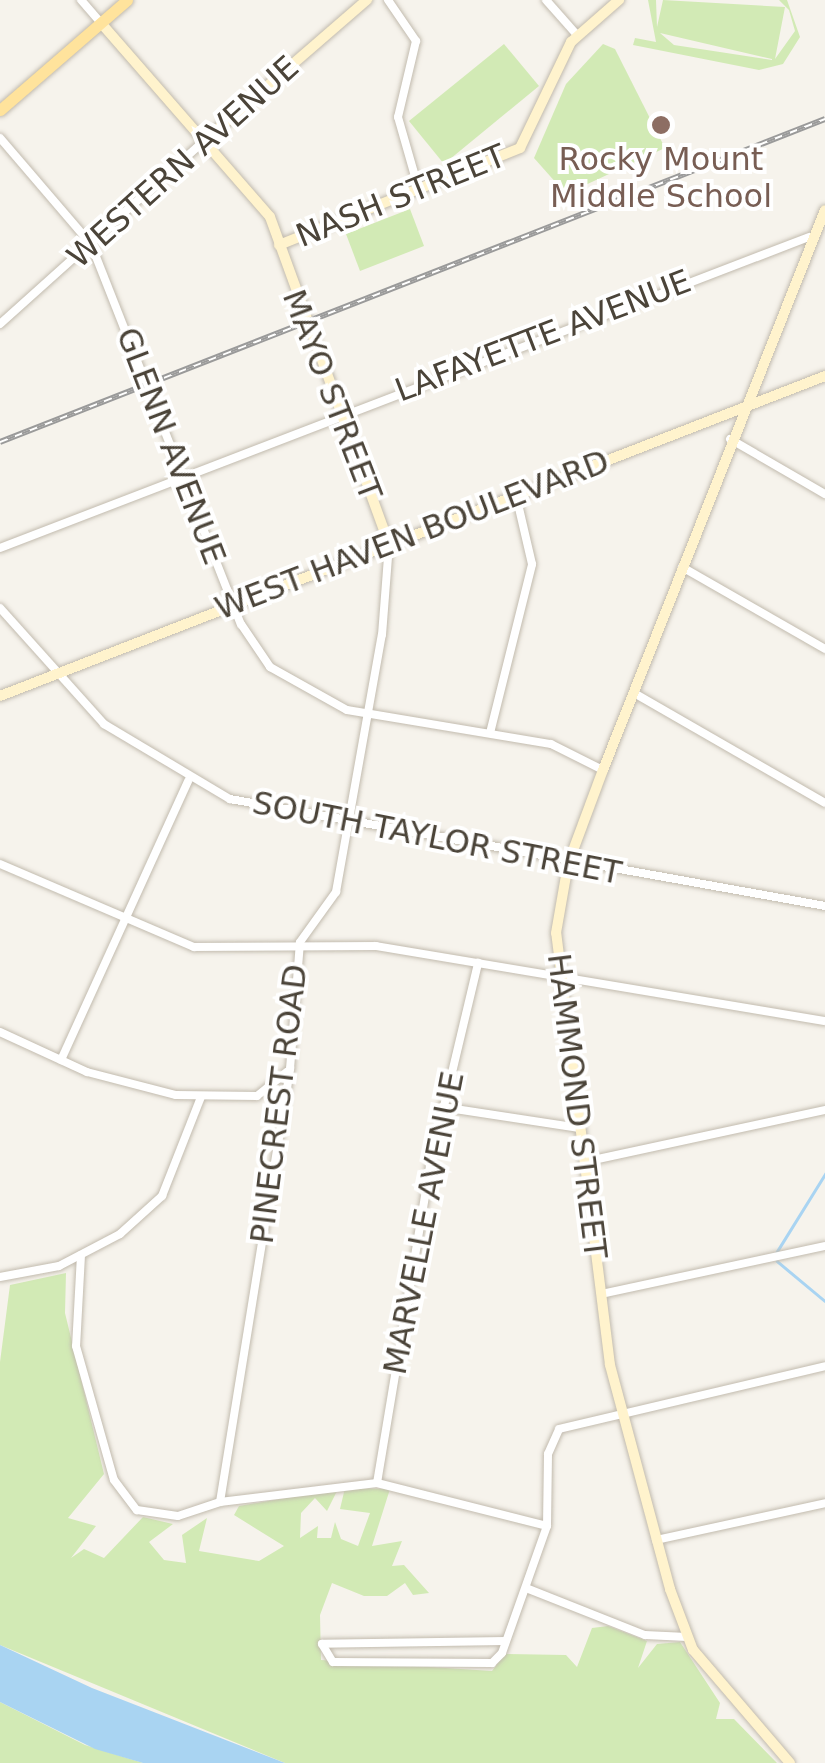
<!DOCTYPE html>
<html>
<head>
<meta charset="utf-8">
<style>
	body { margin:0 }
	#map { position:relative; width:825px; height:1763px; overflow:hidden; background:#f6f3ec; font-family:"DejaVu Sans",sans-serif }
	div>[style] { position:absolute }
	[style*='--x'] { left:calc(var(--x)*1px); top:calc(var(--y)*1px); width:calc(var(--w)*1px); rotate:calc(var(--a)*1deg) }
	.green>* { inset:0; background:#d2eab5 }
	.water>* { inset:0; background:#a9d4f2 }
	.stream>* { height:2.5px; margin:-1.25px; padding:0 1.25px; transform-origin:1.25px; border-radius:1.25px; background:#a9d4f2 }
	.roads { filter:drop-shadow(0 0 2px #c2bbae) drop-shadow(0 0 2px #c2bbae) }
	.street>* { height:8px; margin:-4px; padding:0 4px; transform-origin:4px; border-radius:4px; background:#fff }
	.secondary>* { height:10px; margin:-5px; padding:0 5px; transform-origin:5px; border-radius:5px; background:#fff3cd }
	.primary>* { height:11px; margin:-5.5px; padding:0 5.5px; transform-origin:5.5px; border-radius:5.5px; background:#ffe39c }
	.rail>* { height:6px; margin-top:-3px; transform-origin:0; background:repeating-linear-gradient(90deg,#fff 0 8px,#9a9a9a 0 16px); box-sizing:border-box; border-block:2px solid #9a9a9a }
	.dots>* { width:28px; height:28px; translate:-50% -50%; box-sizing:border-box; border:5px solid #fff; border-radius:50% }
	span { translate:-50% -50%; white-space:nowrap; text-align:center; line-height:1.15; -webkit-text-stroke:8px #fff; paint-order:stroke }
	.education-label { font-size:32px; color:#785e54 }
	.street-label { font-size:32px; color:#4b4439 }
</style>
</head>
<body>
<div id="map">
	<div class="green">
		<i style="clip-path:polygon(evenodd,648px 0,656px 0,657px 27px,663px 0,785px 7px,775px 59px,795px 31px,789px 10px,779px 0,787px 0,800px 37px,783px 64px,759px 70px,633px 45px,635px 38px,656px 42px,648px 0,660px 33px,772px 59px,772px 60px,674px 45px,660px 33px)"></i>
		<i style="clip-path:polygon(504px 44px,539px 86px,444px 164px,409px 121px)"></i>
		<i style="clip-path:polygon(603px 44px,615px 49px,665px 148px,566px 194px,534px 158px,566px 84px)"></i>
		<i style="clip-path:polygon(410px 209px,424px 246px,360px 271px,346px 234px)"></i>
		<i style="clip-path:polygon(66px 1273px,65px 1313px,104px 1474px,68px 1518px,96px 1526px,71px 1558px,84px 1549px,104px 1558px,143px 1517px,173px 1524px,149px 1542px,164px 1560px,186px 1563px,182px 1535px,207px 1518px,199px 1551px,259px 1561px,284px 1546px,234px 1515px,239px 1506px,338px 1489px,327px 1511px,315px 1498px,301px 1513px,300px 1538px,318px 1526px,317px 1538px,331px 1538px,335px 1522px,341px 1539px,358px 1546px,370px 1513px,340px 1509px,345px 1488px,390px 1489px,372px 1546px,402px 1541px,392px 1566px,404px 1565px,429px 1593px,413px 1595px,405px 1583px,387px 1596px,364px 1596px,332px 1583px,320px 1615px,321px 1660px,492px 1671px,505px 1654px,566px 1655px,577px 1667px,592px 1628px,608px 1626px,647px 1641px,638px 1668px,657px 1644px,680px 1642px,720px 1703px,716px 1719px,734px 1719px,777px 1763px,285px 1763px,0 1645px,0 1362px,10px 1285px)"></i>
		<i style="clip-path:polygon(0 1702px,85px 1745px,143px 1763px,0 1763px)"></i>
	</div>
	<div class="water">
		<i style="clip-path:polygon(0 1645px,92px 1688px,285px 1763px,143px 1763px,95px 1749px,0 1702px)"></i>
	</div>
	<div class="stream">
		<i style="--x:776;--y:1253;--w:93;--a:-58.2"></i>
		<i style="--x:777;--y:1261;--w:62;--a:39.8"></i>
	</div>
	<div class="roads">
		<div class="street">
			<i style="--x:81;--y:0;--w:30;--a:49"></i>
			<i style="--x:388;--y:0;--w:50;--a:55.7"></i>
			<i style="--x:416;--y:41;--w:78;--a:103.3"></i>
			<i style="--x:398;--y:117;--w:76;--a:74"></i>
			<i style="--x:546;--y:0;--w:47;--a:48.5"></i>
			<i style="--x:0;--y:138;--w:140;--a:49.4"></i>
			<i style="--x:91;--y:244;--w:409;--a:68.5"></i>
			<i style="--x:241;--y:624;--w:52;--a:56"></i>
			<i style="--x:270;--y:667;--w:88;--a:29.2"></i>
			<i style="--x:347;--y:710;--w:207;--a:9.5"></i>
			<i style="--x:551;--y:744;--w:58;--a:26.6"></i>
			<i style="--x:0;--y:324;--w:274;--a:-41.9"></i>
			<i style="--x:730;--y:439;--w:110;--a:30.1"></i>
			<i style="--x:0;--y:548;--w:867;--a:-21.03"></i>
			<i style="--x:682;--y:567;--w:165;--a:29.8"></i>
			<i style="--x:0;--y:608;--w:156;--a:48.1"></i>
			<i style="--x:104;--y:724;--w:147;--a:30.8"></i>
			<i style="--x:230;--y:799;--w:605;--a:10.19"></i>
			<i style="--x:634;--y:693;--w:220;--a:29.9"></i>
			<i style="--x:490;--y:733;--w:174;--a:-76"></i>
			<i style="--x:532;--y:564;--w:71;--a:-103.1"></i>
			<i style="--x:0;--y:864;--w:211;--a:23.2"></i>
			<i style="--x:194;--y:947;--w:182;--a:-0.3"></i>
			<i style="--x:376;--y:946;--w:455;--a:9.5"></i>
			<i style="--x:0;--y:1032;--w:96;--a:24.7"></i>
			<i style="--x:87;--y:1072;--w:92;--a:14.5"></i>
			<i style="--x:176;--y:1095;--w:81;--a:0.7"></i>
			<i style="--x:257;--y:1096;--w:38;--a:-39"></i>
			<i style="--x:61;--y:1060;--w:307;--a:-65.5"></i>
			<i style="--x:442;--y:1107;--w:139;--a:8.7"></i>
			<i style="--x:584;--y:1162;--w:247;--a:-12.2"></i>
			<i style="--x:81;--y:1255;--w:91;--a:93.1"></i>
			<i style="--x:76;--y:1346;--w:139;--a:74.2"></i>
			<i style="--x:114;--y:1480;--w:38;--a:53"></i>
			<i style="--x:137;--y:1510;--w:41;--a:8.3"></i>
			<i style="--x:178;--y:1516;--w:44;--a:-18.4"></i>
			<i style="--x:220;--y:1502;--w:158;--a:-6.9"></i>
			<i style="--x:377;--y:1483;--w:175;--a:14.2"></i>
			<i style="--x:0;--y:1277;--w:60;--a:-10.6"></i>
			<i style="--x:59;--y:1266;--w:69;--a:-27.7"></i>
			<i style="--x:120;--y:1234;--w:57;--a:-42.1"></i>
			<i style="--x:162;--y:1196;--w:106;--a:-68.5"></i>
			<i style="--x:601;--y:1294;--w:229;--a:-12.1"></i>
			<i style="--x:377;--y:1483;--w:322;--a:-80.5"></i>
			<i style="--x:430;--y:1165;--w:208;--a:-76.6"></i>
			<i style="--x:220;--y:1502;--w:439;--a:-80.8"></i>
			<i style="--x:290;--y:1069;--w:127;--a:-85.5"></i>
			<i style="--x:300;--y:942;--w:62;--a:-54.2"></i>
			<i style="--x:336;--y:892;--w:261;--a:-79.9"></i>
			<i style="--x:382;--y:635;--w:91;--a:-85.6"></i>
			<i style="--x:656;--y:1540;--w:173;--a:-12.3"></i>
			<i style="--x:526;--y:1588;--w:128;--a:21.6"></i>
			<i style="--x:645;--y:1635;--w:42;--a:2.7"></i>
			<i style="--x:505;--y:1641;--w:183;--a:179.1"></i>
			<i style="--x:322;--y:1644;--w:21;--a:59"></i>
			<i style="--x:333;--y:1662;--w:159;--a:0.4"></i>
			<i style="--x:492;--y:1663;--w:14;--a:-45"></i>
			<i style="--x:502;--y:1653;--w:135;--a:-70.5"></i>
			<i style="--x:547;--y:1526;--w:72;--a:-89.2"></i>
			<i style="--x:548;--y:1454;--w:27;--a:-66"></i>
			<i style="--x:559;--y:1429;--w:273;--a:-13.3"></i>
		</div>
		<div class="secondary">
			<i style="--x:101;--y:23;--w:257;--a:48.9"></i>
			<i style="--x:270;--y:217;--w:348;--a:70"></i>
			<i style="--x:204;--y:141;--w:216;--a:-40.9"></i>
			<i style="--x:279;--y:245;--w:260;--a:-21.9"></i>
			<i style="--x:520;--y:148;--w:118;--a:-64.3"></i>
			<i style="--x:571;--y:42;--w:64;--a:-41.2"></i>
			<i style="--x:0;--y:696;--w:885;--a:-21.2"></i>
			<i style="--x:790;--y:1763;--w:149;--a:-130.6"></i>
			<i style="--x:693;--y:1650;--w:65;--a:-110.7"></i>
			<i style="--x:670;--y:1589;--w:232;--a:-105"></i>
			<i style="--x:610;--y:1365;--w:435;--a:-97.1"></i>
			<i style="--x:556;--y:933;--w:70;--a:-80.1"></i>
			<i style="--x:568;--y:864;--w:100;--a:-69.6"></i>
			<i style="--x:603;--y:770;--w:602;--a:-68.38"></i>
		</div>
		<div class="primary">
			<i style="--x:0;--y:110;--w:168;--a:-40.9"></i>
		</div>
	</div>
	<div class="rail">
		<i style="--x:0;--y:442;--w:886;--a:-21.38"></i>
	</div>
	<div class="dots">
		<i style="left:661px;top:125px;background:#8d6e63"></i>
	</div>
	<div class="education-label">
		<span style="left:661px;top:178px">Rocky Mount<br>Middle School</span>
	</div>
	<div class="street-label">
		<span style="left:183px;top:162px;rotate:-42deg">WESTERN AVENUE</span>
		<span style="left:401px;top:196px;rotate:-22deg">NASH STREET</span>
		<span style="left:543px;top:336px;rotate:-21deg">LAFAYETTE AVENUE</span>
		<span style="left:332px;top:395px;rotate:69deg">MAYO STREET</span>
		<span style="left:171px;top:446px;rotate:69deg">GLENN AVENUE</span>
		<span style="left:412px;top:535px;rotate:-21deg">WEST HAVEN BOULEVARD</span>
		<span style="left:437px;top:838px;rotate:11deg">SOUTH TAYLOR STREET</span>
		<span style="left:279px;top:1104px;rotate:-83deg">PINECREST ROAD</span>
		<span style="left:577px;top:1106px;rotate:83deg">HAMMOND STREET</span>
		<span style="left:424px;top:1223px;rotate:-79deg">MARVELLE AVENUE</span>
	</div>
</div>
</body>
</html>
